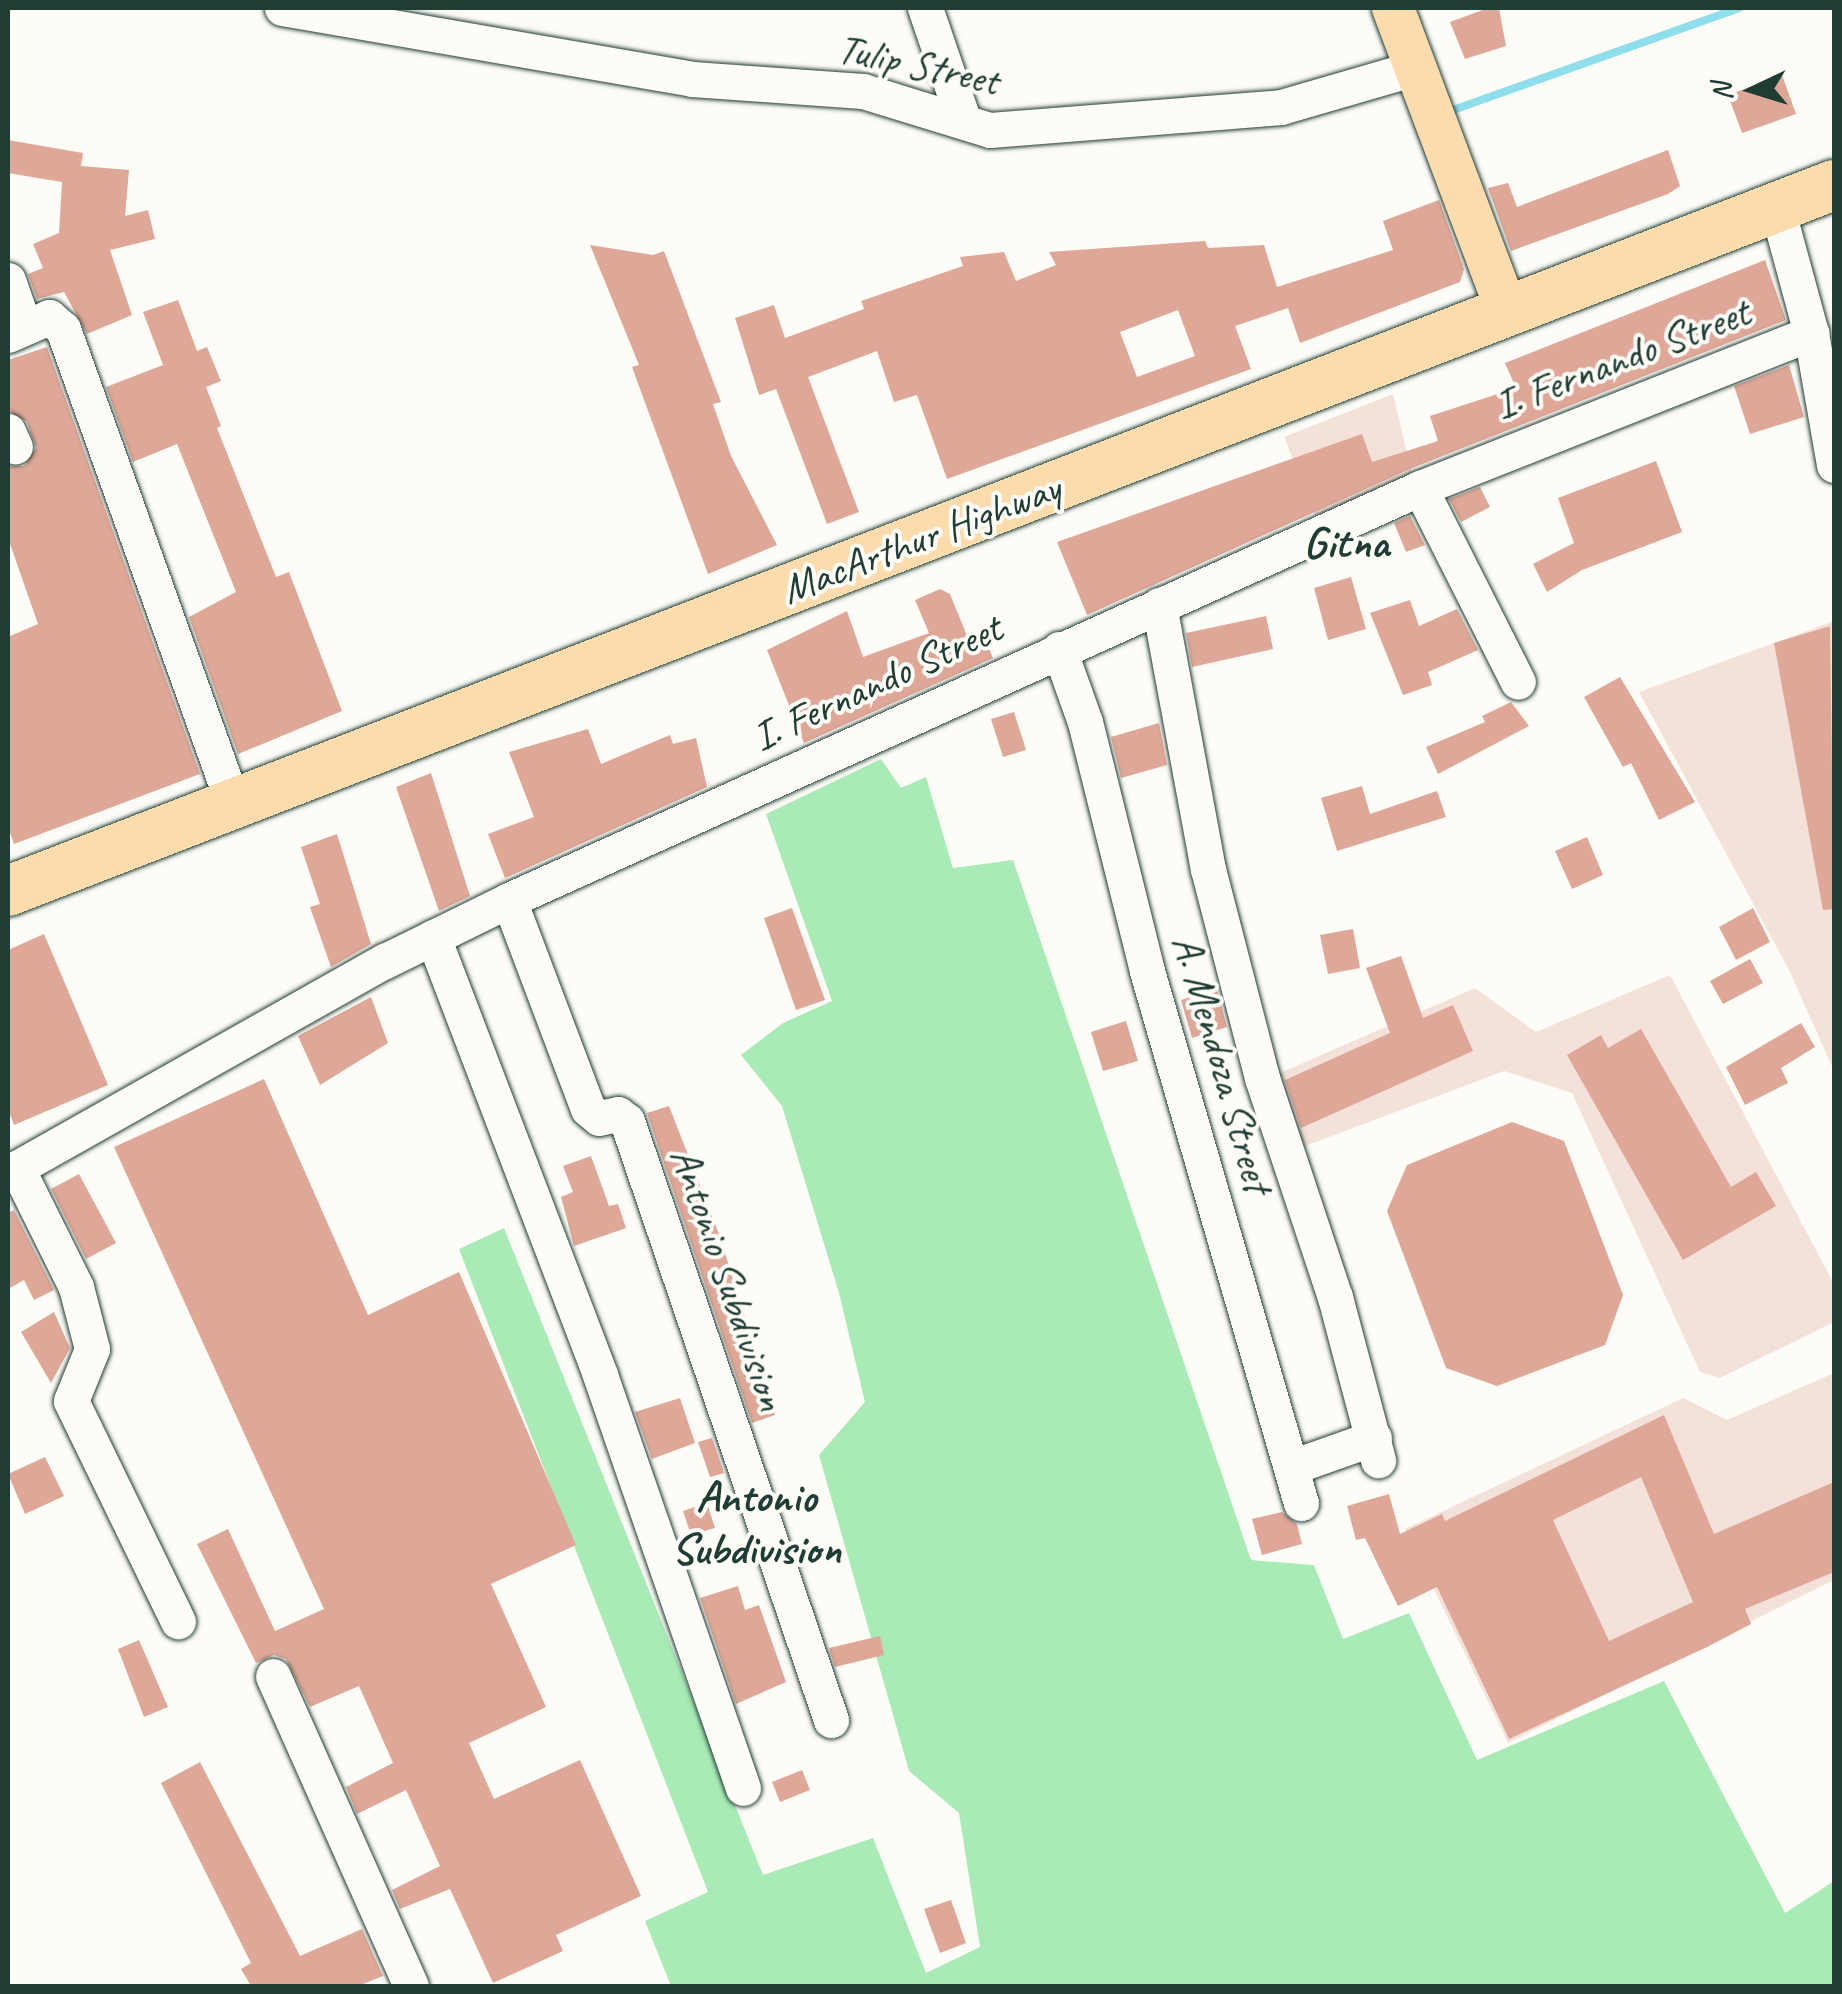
<!DOCTYPE html>
<html>
<head>
<meta charset="utf-8">
<style>
	body { margin:0 }
	#map { position:relative; width:1842px; height:1994px; overflow:hidden; background:#fdfcf7; font-family:Caveat,sans-serif }
	div>[style] { position:absolute }
	[style*='--x'] { left:calc(var(--x)*1px); top:calc(var(--y)*1px); width:calc(var(--w)*1px); rotate:calc(var(--a)*1deg) }
	.built>* { inset:0; background:#f4e2da }
	.green>* { inset:0; background:#a8ebb6 }
	.stream>* { height:8px; margin:-4px; padding:0 4px; transform-origin:4px; border-radius:4px; background:#8fdeec }
	.building>* { inset:0; background:#dfa798 }
	.roads { filter:drop-shadow(0 0 2px #1f3d34) drop-shadow(0 0 2px #1f3d34) }
	.minor>* { height:35px; margin:-17.5px; padding:0 17.5px; transform-origin:17.5px; border-radius:17.5px; background:#fdfcf7 }
	.major>* { height:42px; margin:-21px; padding:0 21px; transform-origin:21px; border-radius:21px; background:#fcdcac }
	.highway>* { height:50px; margin:-25px; padding:0 25px; transform-origin:25px; border-radius:25px; background:#fcdcac }
	span { translate:-50% -50%; white-space:nowrap; text-align:center; line-height:1.15; -webkit-text-stroke:8px #fdfcf7; paint-order:stroke }
	.street-label { font-size:42px; color:#1f3d34 }
	.neighbourhood-label { font-size:45px; color:#1f3d34; font-weight:700 }
	.frame { position:absolute; inset:0; border:10px solid #1f3d34; pointer-events:none }
	.north { position:absolute; left:1702px; top:40px; width:100px; height:100px; -webkit-text-stroke:8px #fdfcf7; paint-order:stroke; rotate:266deg; font-size:28px; font-weight:700; line-height:40px; text-align:center; color:#1f3d34 }
	.north::after { content:''; display:block; margin:auto; width:35px; height:45px; background:#1f3d34; clip-path:polygon(50% 0,100% 100%,50% 72%,0 100%) }
</style>
</head>
<body>
<div id="map">
	<div class="built">
		<i style="clip-path:polygon(1393px 394px,1413px 478px,1316px 518px,1284px 437px)"></i>
		<i style="clip-path:polygon(1834px 621px,1834px 1071px,1789px 970px,1639px 692px)"></i>
		<i style="clip-path:polygon(1670px 975px,1834px 1284px,1834px 1322px,1720px 1378px,1700px 1372px,1572px 1093px,1504px 1071px,1300px 1148px,1273px 1076px,1475px 988px,1536px 1032px)"></i>
		<i style="clip-path:polygon(1834px 1373px,1834px 1580px,1508px 1743px,1405px 1529px,1683px 1398px,1727px 1420px)"></i>
	</div>
	<div class="green">
		<i style="clip-path:polygon(881px 759px,901px 788px,926px 777px,953px 868px,1013px 860px,1251px 1560px,1314px 1565px,1343px 1639px,1409px 1613px,1477px 1760px,1664px 1681px,1785px 1913px,1834px 1881px,1834px 1986px,671px 1986px,645px 1921px,708px 1892px,459px 1249px,504px 1228px,763px 1875px,873px 1838px,926px 1973px,980px 1947px,959px 1813px,909px 1771px,819px 1455px,865px 1402px,839px 1293px,782px 1106px,741px 1055px,783px 1023px,832px 1001px,766px 814px)"></i>
	</div>
	<div class="stream">
		<i style="--x:1453;--y:110;--w:304;--a:-19.6"></i>
	</div>
	<div class="building">
		<i style="clip-path:polygon(1488px 8px,1499px 8px,1506px 46px,1465px 59px,1450px 22px)"></i>
		<i style="clip-path:polygon(1782px 75px,1796px 114px,1742px 133px,1728px 95px)"></i>
		<i style="clip-path:polygon(8px 140px,83px 153px,81px 166px,129px 170px,125px 216px,148px 210px,155px 239px,110px 250px,132px 315px,87px 334px,64px 292px,37px 299px,28px 274px,43px 268px,33px 244px,59px 233px,62px 182px,8px 173px)"></i>
		<i style="clip-path:polygon(1668px 150px,1680px 186px,1668px 194px,1511px 251px,1488px 188px,1508px 183px,1517px 207px)"></i>
		<i style="clip-path:polygon(evenodd,1439px 200px,1464px 269px,1460px 282px,1300px 343px,1288px 308px,1235px 326px,1251px 369px,947px 479px,917px 395px,894px 402px,877px 351px,808px 377px,859px 512px,827px 524px,776px 389px,759px 395px,735px 318px,774px 305px,785px 338px,864px 309px,861px 301px,963px 266px,960px 257px,1004px 252px,1016px 281px,1056px 265px,1049px 252px,1205px 241px,1208px 248px,1264px 245px,1277px 287px,1393px 250px,1383px 221px,1439px 200px,1178px 310px,1195px 356px,1137px 377px,1120px 332px,1178px 310px)"></i>
		<i style="clip-path:polygon(590px 245px,653px 255px,664px 251px,721px 402px,713px 404px,731px 456px,777px 545px,708px 574px,632px 367px,639px 365px)"></i>
		<i style="clip-path:polygon(1765px 260px,1786px 320px,1412px 468px,1087px 615px,1057px 542px,1362px 434px,1372px 462px,1438px 441px,1430px 416px,1516px 388px,1505px 363px)"></i>
		<i style="clip-path:polygon(178px 300px,197px 351px,207px 347px,221px 381px,206px 387px,221px 426px,217px 428px,276px 577px,289px 572px,342px 711px,238px 754px,189px 617px,236px 592px,177px 444px,133px 462px,106px 387px,163px 365px,143px 312px)"></i>
		<i style="clip-path:polygon(47px 347px,200px 774px,14px 844px,8px 827px,8px 637px,38px 624px,8px 538px,8px 466px,24px 466px,36px 448px,27px 422px,8px 410px,8px 360px)"></i>
		<i style="clip-path:polygon(1789px 365px,1804px 417px,1750px 434px,1734px 386px)"></i>
		<i style="clip-path:polygon(1656px 461px,1682px 532px,1582px 570px,1547px 592px,1533px 564px,1574px 543px,1558px 498px)"></i>
		<i style="clip-path:polygon(1480px 487px,1490px 507px,1461px 522px,1449px 499px)"></i>
		<i style="clip-path:polygon(1410px 516px,1425px 545px,1406px 552px,1394px 523px)"></i>
		<i style="clip-path:polygon(1351px 577px,1366px 629px,1328px 640px,1314px 588px)"></i>
		<i style="clip-path:polygon(940px 589px,950px 594px,972px 648px,986px 642px,993px 658px,804px 743px,767px 650px,847px 611px,863px 657px,929px 633px,915px 600px)"></i>
		<i style="clip-path:polygon(1410px 600px,1419px 626px,1457px 609px,1478px 650px,1428px 672px,1432px 685px,1403px 695px,1370px 613px)"></i>
		<i style="clip-path:polygon(1266px 616px,1273px 649px,1192px 667px,1186px 633px)"></i>
		<i style="clip-path:polygon(1830px 626px,1834px 909px,1823px 910px,1774px 643px)"></i>
		<i style="clip-path:polygon(1620px 677px,1695px 802px,1659px 820px,1631px 763px,1623px 767px,1584px 697px)"></i>
		<i style="clip-path:polygon(1511px 702px,1529px 726px,1438px 774px,1426px 747px,1485px 722px,1482px 716px)"></i>
		<i style="clip-path:polygon(1014px 712px,1026px 750px,1003px 757px,991px 719px)"></i>
		<i style="clip-path:polygon(1159px 723px,1167px 765px,1121px 778px,1111px 737px)"></i>
		<i style="clip-path:polygon(588px 729px,601px 764px,670px 735px,673px 744px,696px 738px,707px 787px,505px 878px,488px 834px,534px 817px,509px 752px)"></i>
		<i style="clip-path:polygon(431px 773px,470px 896px,439px 911px,396px 787px)"></i>
		<i style="clip-path:polygon(1362px 786px,1370px 814px,1437px 791px,1446px 817px,1337px 851px,1321px 798px)"></i>
		<i style="clip-path:polygon(337px 834px,371px 944px,331px 967px,310px 907px,320px 904px,301px 847px)"></i>
		<i style="clip-path:polygon(1587px 837px,1603px 875px,1572px 889px,1555px 851px)"></i>
		<i style="clip-path:polygon(792px 908px,825px 1000px,796px 1010px,764px 918px)"></i>
		<i style="clip-path:polygon(1753px 908px,1770px 942px,1736px 960px,1719px 927px)"></i>
		<i style="clip-path:polygon(1353px 929px,1360px 968px,1328px 974px,1320px 935px)"></i>
		<i style="clip-path:polygon(44px 934px,108px 1085px,14px 1125px,8px 1109px,8px 950px)"></i>
		<i style="clip-path:polygon(1401px 956px,1423px 1018px,1453px 1005px,1473px 1051px,1301px 1128px,1285px 1080px,1390px 1033px,1366px 968px)"></i>
		<i style="clip-path:polygon(1750px 959px,1763px 983px,1723px 1004px,1710px 981px)"></i>
		<i style="clip-path:polygon(1217px 989px,1227px 1027px,1192px 1038px,1181px 1000px)"></i>
		<i style="clip-path:polygon(371px 997px,388px 1043px,320px 1085px,298px 1036px)"></i>
		<i style="clip-path:polygon(1126px 1021px,1138px 1061px,1103px 1071px,1091px 1032px)"></i>
		<i style="clip-path:polygon(1801px 1023px,1815px 1047px,1781px 1068px,1788px 1083px,1745px 1105px,1726px 1067px)"></i>
		<i style="clip-path:polygon(1641px 1029px,1731px 1187px,1756px 1172px,1776px 1206px,1683px 1260px,1567px 1055px,1601px 1035px,1608px 1048px)"></i>
		<i style="clip-path:polygon(264px 1079px,368px 1315px,459px 1272px,576px 1545px,491px 1584px,546px 1707px,469px 1743px,494px 1799px,580px 1760px,641px 1896px,556px 1935px,563px 1951px,493px 1983px,450px 1889px,400px 1909px,392px 1890px,440px 1866px,406px 1790px,357px 1814px,346px 1787px,393px 1763px,359px 1686px,310px 1707px,286px 1659px,274px 1655px,256px 1663px,197px 1544px,228px 1529px,275px 1631px,324px 1609px,114px 1147px)"></i>
		<i style="clip-path:polygon(669px 1106px,720px 1237px,775px 1415px,752px 1423px,647px 1113px)"></i>
		<i style="clip-path:polygon(1512px 1122px,1564px 1141px,1623px 1295px,1605px 1345px,1497px 1386px,1446px 1368px,1387px 1211px,1407px 1165px)"></i>
		<i style="clip-path:polygon(591px 1156px,609px 1206px,618px 1204px,626px 1228px,574px 1246px,561px 1197px,573px 1192px,563px 1166px)"></i>
		<i style="clip-path:polygon(79px 1174px,116px 1243px,86px 1259px,51px 1189px)"></i>
		<i style="clip-path:polygon(14px 1210px,54px 1290px,34px 1300px,24px 1280px,8px 1289px,8px 1213px)"></i>
		<i style="clip-path:polygon(54px 1312px,70px 1348px,51px 1383px,21px 1332px)"></i>
		<i style="clip-path:polygon(680px 1398px,695px 1443px,652px 1459px,635px 1412px)"></i>
		<i style="clip-path:polygon(evenodd,1664px 1415px,1714px 1534px,1834px 1482px,1834px 1572px,1745px 1609px,1751px 1624px,1707px 1647px,1509px 1739px,1437px 1587px,1398px 1606px,1365px 1538px,1356px 1540px,1347px 1506px,1389px 1494px,1400px 1534px,1442px 1514px,1445px 1521px,1664px 1415px,1641px 1477px,1693px 1602px,1609px 1641px,1553px 1520px,1641px 1477px)"></i>
		<i style="clip-path:polygon(712px 1438px,724px 1473px,710px 1477px,698px 1442px)"></i>
		<i style="clip-path:polygon(45px 1457px,64px 1496px,25px 1514px,8px 1474px)"></i>
		<i style="clip-path:polygon(707px 1503px,715px 1528px,691px 1535px,683px 1511px)"></i>
		<i style="clip-path:polygon(1282px 1512px,1297px 1524px,1302px 1544px,1262px 1555px,1252px 1519px)"></i>
		<i style="clip-path:polygon(738px 1586px,745px 1610px,759px 1605px,786px 1682px,736px 1704px,700px 1598px)"></i>
		<i style="clip-path:polygon(880px 1636px,884px 1655px,835px 1667px,829px 1648px)"></i>
		<i style="clip-path:polygon(139px 1640px,168px 1707px,144px 1717px,118px 1649px)"></i>
		<i style="clip-path:polygon(200px 1762px,300px 1956px,362px 1929px,383px 1976px,358px 1986px,251px 1986px,241px 1969px,251px 1963px,161px 1783px)"></i>
		<i style="clip-path:polygon(802px 1770px,810px 1790px,780px 1802px,772px 1782px)"></i>
		<i style="clip-path:polygon(951px 1900px,966px 1943px,940px 1953px,924px 1909px)"></i>
	</div>
	<div class="roads">
		<div class="minor">
			<i style="--x:282;--y:8;--w:416;--a:9.8"></i>
			<i style="--x:692;--y:79;--w:171;--a:4"></i>
			<i style="--x:863;--y:91;--w:133;--a:17.1"></i>
			<i style="--x:990;--y:130;--w:292;--a:-4.5"></i>
			<i style="--x:1281;--y:107;--w:140;--a:-16.2"></i>
			<i style="--x:925;--y:8;--w:120;--a:71.1"></i>
			<i style="--x:1777;--y:208;--w:130;--a:74.8"></i>
			<i style="--x:1811;--y:333;--w:134;--a:80.1"></i>
			<i style="--x:8;--y:280;--w:49;--a:70.8"></i>
			<i style="--x:8;--y:335;--w:45;--a:-23.7"></i>
			<i style="--x:49;--y:317;--w:18;--a:41"></i>
			<i style="--x:63;--y:329;--w:501;--a:70.3"></i>
			<i style="--x:8;--y:431;--w:17;--a:66"></i>
			<i style="--x:1420;--y:488;--w:217;--a:63.2"></i>
			<i style="--x:1159;--y:605;--w:269;--a:79.5"></i>
			<i style="--x:1208;--y:869;--w:216;--a:75.5"></i>
			<i style="--x:1262;--y:1078;--w:231;--a:71.6"></i>
			<i style="--x:1335;--y:1297;--w:169;--a:75.2"></i>
			<i style="--x:1059;--y:649;--w:77;--a:70.4"></i>
			<i style="--x:1085;--y:722;--w:257;--a:76"></i>
			<i style="--x:1147;--y:971;--w:554;--a:73.86"></i>
			<i style="--x:509;--y:900;--w:223;--a:69.3"></i>
			<i style="--x:588;--y:1109;--w:14;--a:39"></i>
			<i style="--x:599;--y:1118;--w:19;--a:-12"></i>
			<i style="--x:618;--y:1114;--w:11;--a:38"></i>
			<i style="--x:627;--y:1121;--w:633;--a:71.19"></i>
			<i style="--x:433;--y:937;--w:469;--a:69.1"></i>
			<i style="--x:600;--y:1375;--w:437;--a:70.9"></i>
			<i style="--x:17;--y:1168;--w:133;--a:63.6"></i>
			<i style="--x:76;--y:1287;--w:64;--a:75.5"></i>
			<i style="--x:92;--y:1349;--w:56;--a:112"></i>
			<i style="--x:71;--y:1401;--w:245;--a:64.1"></i>
			<i style="--x:8;--y:1173;--w:433;--a:-29.4"></i>
			<i style="--x:385;--y:961;--w:138;--a:-26.2"></i>
			<i style="--x:509;--y:900;--w:1000;--a:-24.33"></i>
			<i style="--x:1420;--y:488;--w:421;--a:-21.6"></i>
			<i style="--x:1292;--y:1467;--w:87;--a:-19.5"></i>
			<i style="--x:273;--y:1676;--w:339;--a:66"></i>
		</div>
		<div class="major">
			<i style="--x:1393;--y:8;--w:327;--a:69.4"></i>
		</div>
		<div class="highway">
			<i style="--x:8;--y:891;--w:1958;--a:-21.14"></i>
		</div>
	</div>
	<div class="street-label">
		<span style="left:918px;top:65px;rotate:12deg">Tulip Street</span>
		<span style="left:1622px;top:359px;rotate:-21deg">I. Fernando Street</span>
		<span style="left:921px;top:539px;rotate:-21deg">MacArthur Highway</span>
		<span style="left:877px;top:683px;rotate:-25deg">I. Fernando Street</span>
		<span style="left:1222px;top:1064px;rotate:74deg">A. Mendoza Street</span>
		<span style="left:728px;top:1279px;rotate:71deg">Antonio Subdivision</span>
	</div>
	<div class="neighbourhood-label">
		<span style="left:1346px;top:543px">Gitna</span>
		<span style="left:756px;top:1523px">Antonio<br>Subdivision</span>
	</div>
	<div class="frame"></div>
	<div class="north">N</div>
</div>
</body>
</html>
